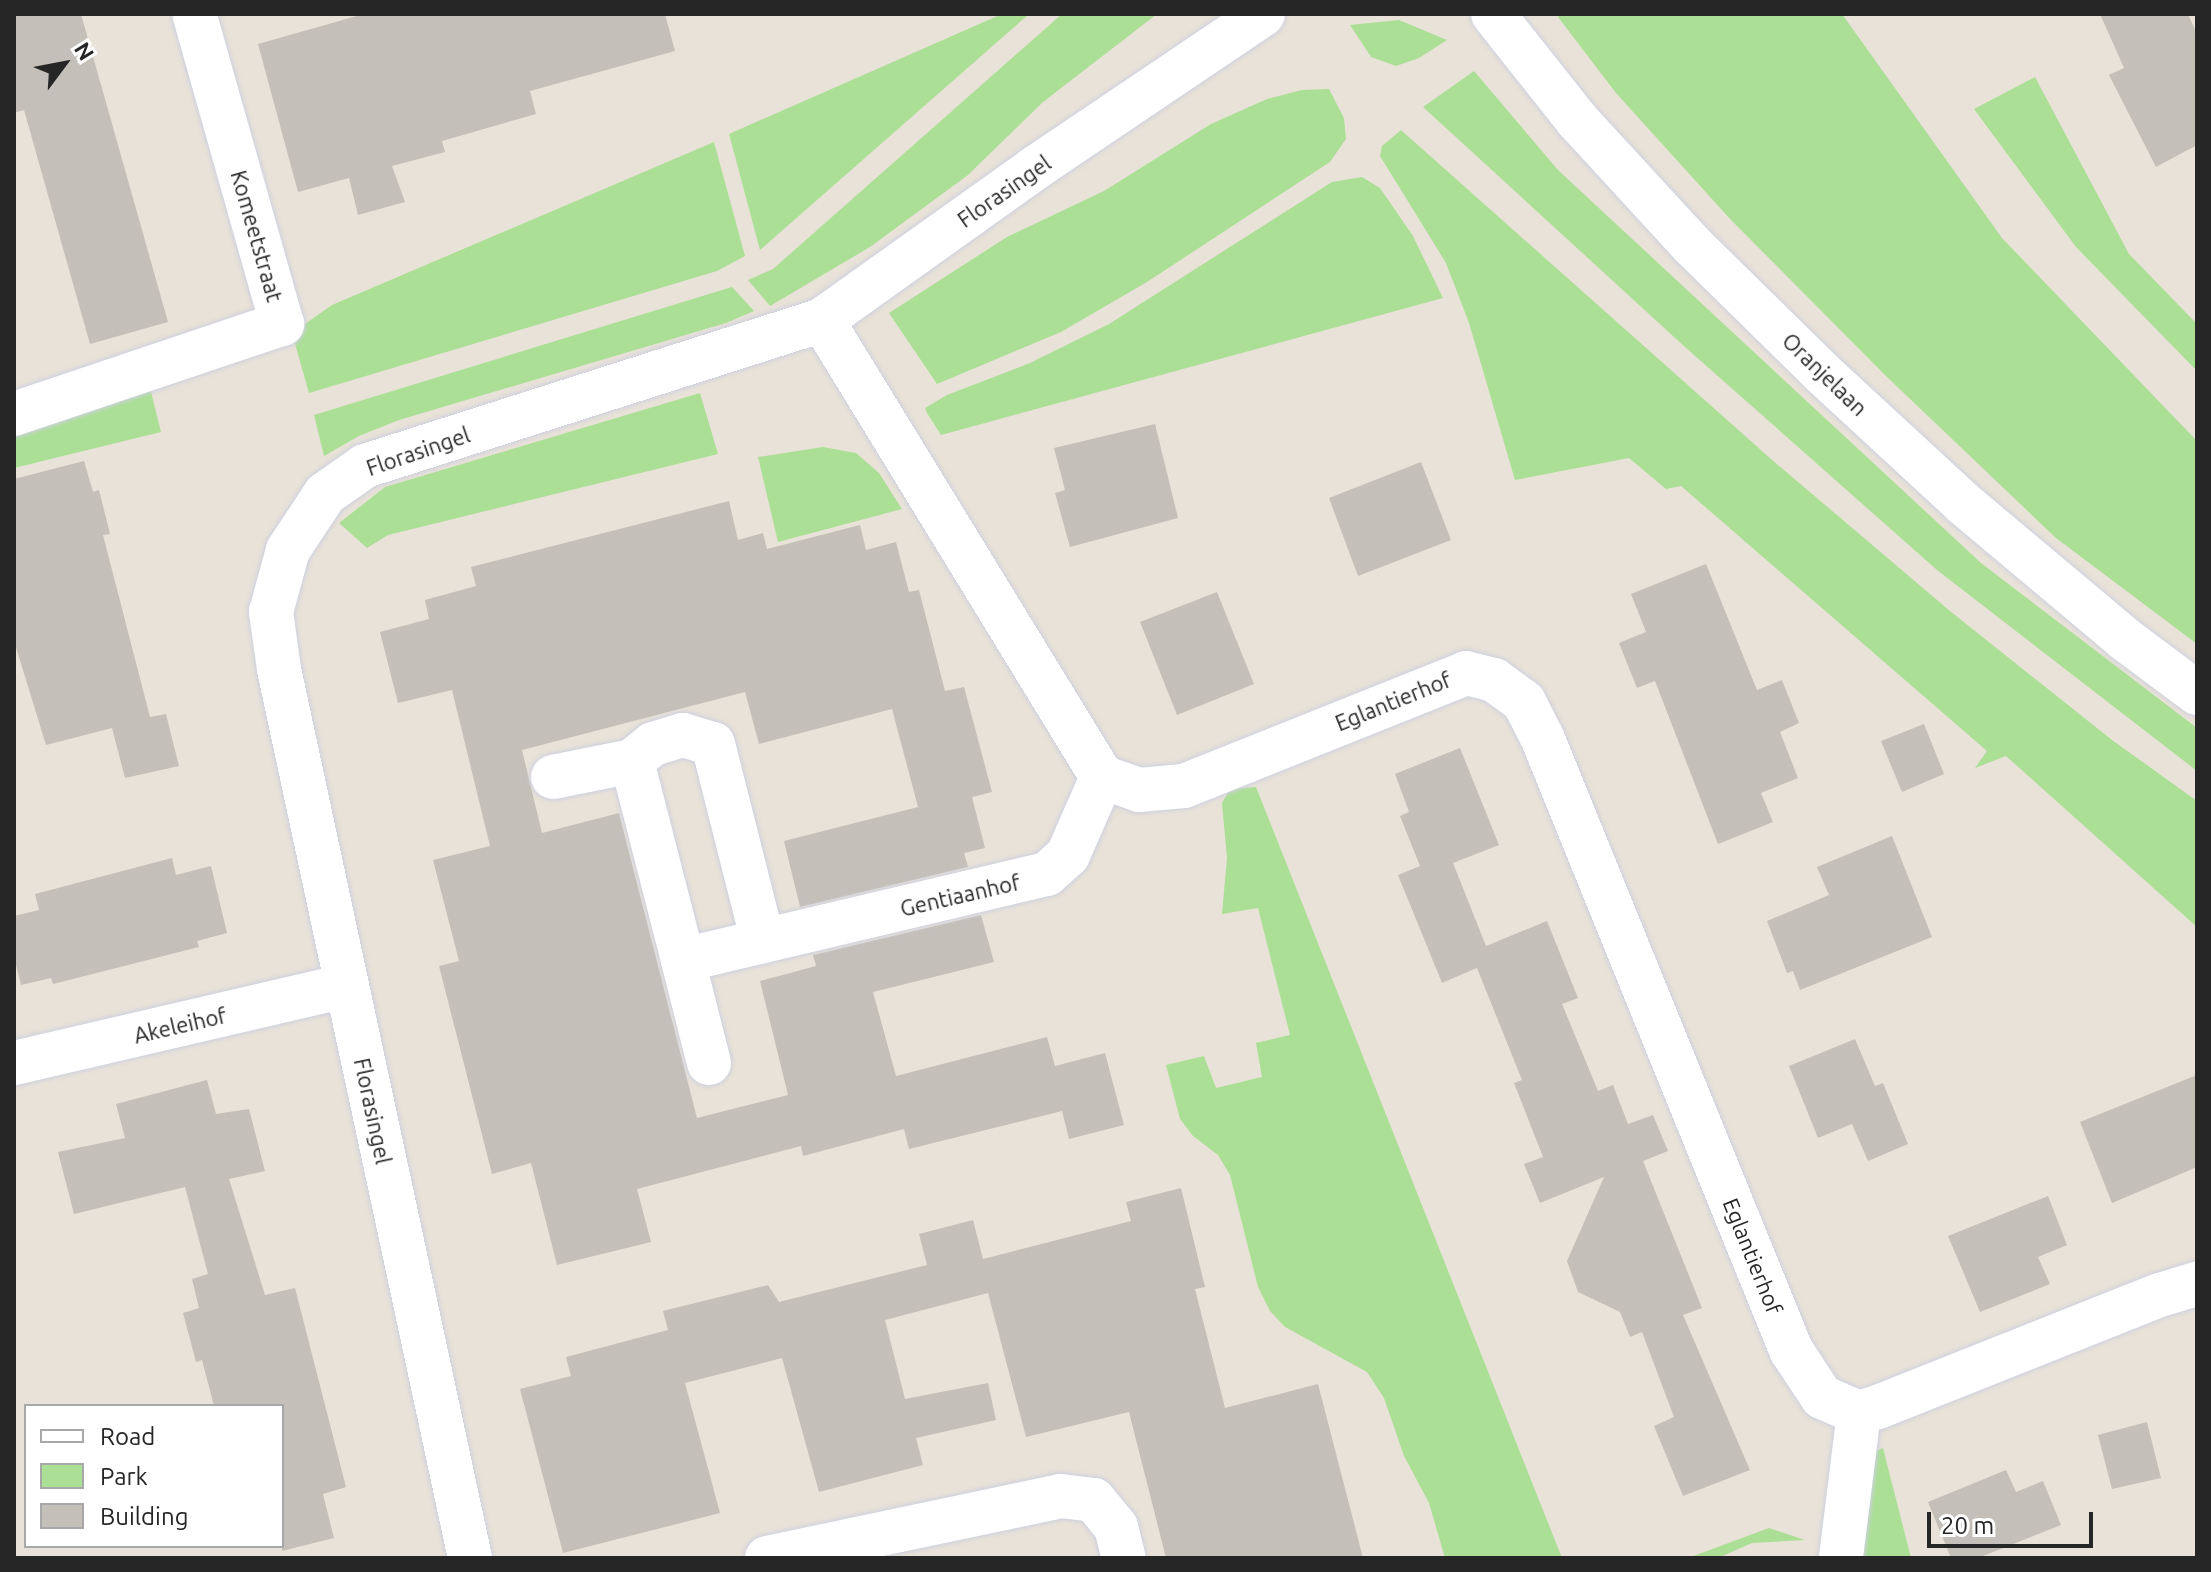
<!DOCTYPE html>
<html>
<head>
<meta charset="utf-8">
<style>
	body { margin:0 }
	#map { position:relative; width:2211px; height:1572px; overflow:hidden; background:#e9e2d8; font-family:Ubuntu,sans-serif }
	div>[style] { position:absolute }
	[style*='--x'] { left:calc(var(--x)*1px); top:calc(var(--y)*1px); width:calc(var(--w)*1px); rotate:calc(var(--a)*1deg) }
	.green>* { inset:0; background:#abdf95 }
	.building>* { inset:0; background:#c4bfb8 }
	.roads { filter:drop-shadow(0 0 2px #cdd0df) drop-shadow(0 0 2px #cdd0df) }
	.minor>* { height:44px; margin:-22px; padding:0 22px; transform-origin:22px; border-radius:22px; background:#fff }
	.tertiary>* { height:44px; margin:-22px; padding:0 22px; transform-origin:22px; border-radius:22px; background:#fff }
	span { translate:-50% -50%; white-space:nowrap; text-align:center; line-height:1.15; -webkit-text-stroke:7px #fff; paint-order:stroke }
	.street-label { font-size:22px; color:#262626 }
	.frame { position:absolute; inset:0; border:16px solid #262626; pointer-events:none }
	.legend { position:absolute; left:24px; top:1404px; width:260px; height:144px; box-sizing:border-box; background:#fff; border:2px solid #a8a8a8; margin:0; padding:10px 14px; list-style:none; font-size:24px; color:#262626 }
	.legend li { display:flex; align-items:center; gap:16px; height:40px }
	.legend b { width:40px; border:2px solid #a8a8a8 }
	.north { position:absolute; left:24px; top:24px; width:80px; height:80px; -webkit-text-stroke:6px #fff; paint-order:stroke; rotate:58deg; font-size:22px; font-weight:700; line-height:32px; text-align:center; color:#262626 }
	.north::after { content:''; display:block; margin:auto; width:28px; height:36px; background:#262626; clip-path:polygon(50% 0,100% 100%,50% 72%,0 100%) }
	.scale { position:absolute; left:1927px; top:1512px; width:166px; height:36px; box-sizing:border-box; border:4px solid #262626; border-top:0; padding-left:10px; font-size:24px; line-height:28px; white-space:nowrap; color:#262626; -webkit-text-stroke:6px #fff; paint-order:stroke }
</style>
</head>
<body>
<div id="map">
	<div class="green">
		<i style="clip-path:polygon(1002px 14px,1029px 14px,760px 250px,729px 134px)"></i>
		<i style="clip-path:polygon(1062px 14px,1157px 14px,1043px 102px,968px 175px,870px 247px,770px 306px,748px 280px,773px 269px)"></i>
		<i style="clip-path:polygon(1562px 14px,1842px 14px,2002px 238px,2197px 441px,2197px 644px,2056px 538px,1887px 377px,1731px 220px,1616px 93px,1558px 17px)"></i>
		<i style="clip-path:polygon(1399px 20px,1447px 40px,1419px 58px,1396px 66px,1371px 57px,1350px 25px)"></i>
		<i style="clip-path:polygon(1474px 71px,1558px 170px,1981px 563px,2197px 728px,2197px 771px,1937px 570px,1685px 347px,1423px 107px)"></i>
		<i style="clip-path:polygon(2035px 77px,2129px 254px,2197px 324px,2197px 371px,2076px 247px,1974px 109px)"></i>
		<i style="clip-path:polygon(1329px 89px,1344px 118px,1346px 139px,1330px 162px,1147px 282px,1061px 332px,937px 384px,889px 313px,1007px 237px,1104px 191px,1211px 124px,1267px 99px,1302px 90px)"></i>
		<i style="clip-path:polygon(1401px 130px,1771px 459px,1950px 611px,2112px 740px,2197px 801px,2197px 927px,2006px 756px,1975px 768px,1987px 751px,1681px 486px,1666px 489px,1629px 458px,1515px 480px,1469px 323px,1446px 263px,1380px 156px,1382px 146px)"></i>
		<i style="clip-path:polygon(714px 142px,745px 256px,717px 271px,309px 393px,292px 333px,332px 305px)"></i>
		<i style="clip-path:polygon(1362px 177px,1380px 188px,1413px 236px,1443px 298px,941px 435px,927px 413px,925px 408px,947px 395px,1030px 363px,1109px 324px,1332px 182px)"></i>
		<i style="clip-path:polygon(732px 287px,754px 311px,726px 323px,399px 420px,359px 436px,324px 456px,314px 415px)"></i>
		<i style="clip-path:polygon(149px 384px,161px 432px,14px 468px,14px 430px)"></i>
		<i style="clip-path:polygon(700px 393px,718px 454px,388px 535px,367px 548px,339px 523px,385px 487px)"></i>
		<i style="clip-path:polygon(823px 447px,856px 453px,879px 473px,902px 509px,778px 542px,758px 457px)"></i>
		<i style="clip-path:polygon(1256px 787px,1562px 1558px,1445px 1558px,1429px 1503px,1404px 1456px,1384px 1398px,1367px 1372px,1285px 1327px,1270px 1311px,1258px 1287px,1230px 1175px,1218px 1155px,1193px 1136px,1180px 1119px,1166px 1065px,1204px 1056px,1216px 1088px,1262px 1077px,1256px 1043px,1290px 1035px,1258px 908px,1222px 914px,1227px 858px,1222px 803px,1230px 789px)"></i>
		<i style="clip-path:polygon(1883px 1448px,1911px 1558px,1863px 1558px,1863px 1456px)"></i>
		<i style="clip-path:polygon(1769px 1528px,1805px 1540px,1752px 1543px,1718px 1558px,1688px 1558px)"></i>
	</div>
	<div class="building">
		<i style="clip-path:polygon(14px 14px,81px 14px,168px 322px,90px 344px,24px 110px,14px 113px)"></i>
		<i style="clip-path:polygon(364px 14px,665px 14px,675px 51px,530px 91px,536px 114px,442px 141px,445px 152px,392px 166px,405px 202px,358px 215px,349px 178px,298px 192px,258px 44px)"></i>
		<i style="clip-path:polygon(2100px 14px,2188px 14px,2197px 34px,2197px 145px,2156px 167px,2109px 75px,2124px 68px)"></i>
		<i style="clip-path:polygon(1155px 424px,1178px 518px,1070px 547px,1055px 493px,1065px 490px,1054px 448px)"></i>
		<i style="clip-path:polygon(84px 461px,93px 492px,99px 490px,110px 534px,103px 535px,150px 717px,166px 714px,179px 766px,125px 778px,112px 728px,46px 745px,14px 641px,14px 479px)"></i>
		<i style="clip-path:polygon(1421px 462px,1451px 540px,1358px 576px,1329px 498px)"></i>
		<i style="clip-path:polygon(729px 501px,738px 540px,763px 533px,767px 549px,860px 525px,866px 550px,896px 542px,909px 592px,919px 590px,945px 691px,964px 687px,992px 792px,972px 797px,985px 848px,964px 853px,968px 867px,800px 907px,784px 841px,918px 807px,892px 709px,759px 744px,745px 692px,522px 750px,542px 833px,619px 813px,697px 1118px,788px 1095px,760px 981px,816px 966px,813px 955px,981px 915px,994px 962px,873px 992px,896px 1076px,1047px 1037px,1055px 1066px,1105px 1053px,1124px 1125px,1069px 1139px,1062px 1111px,909px 1149px,904px 1129px,803px 1156px,801px 1146px,637px 1189px,651px 1242px,557px 1265px,531px 1163px,492px 1174px,439px 966px,459px 961px,433px 860px,490px 846px,452px 690px,398px 703px,380px 632px,429px 619px,425px 600px,476px 586px,471px 567px)"></i>
		<i style="clip-path:polygon(1706px 564px,1757px 690px,1782px 680px,1799px 723px,1780px 732px,1798px 778px,1761px 793px,1773px 822px,1718px 844px,1655px 681px,1637px 688px,1619px 643px,1646px 632px,1631px 594px)"></i>
		<i style="clip-path:polygon(1217px 592px,1254px 684px,1177px 715px,1140px 622px)"></i>
		<i style="clip-path:polygon(1924px 724px,1944px 774px,1902px 792px,1881px 741px)"></i>
		<i style="clip-path:polygon(1460px 748px,1499px 845px,1453px 863px,1486px 946px,1547px 921px,1578px 998px,1562px 1004px,1598px 1091px,1613px 1085px,1628px 1124px,1653px 1115px,1668px 1151px,1643px 1161px,1702px 1308px,1683px 1315px,1750px 1470px,1683px 1496px,1654px 1426px,1674px 1417px,1642px 1332px,1630px 1337px,1620px 1312px,1578px 1292px,1567px 1261px,1604px 1177px,1540px 1203px,1524px 1164px,1543px 1157px,1514px 1083px,1522px 1080px,1477px 968px,1442px 983px,1398px 875px,1420px 866px,1400px 816px,1409px 812px,1395px 774px)"></i>
		<i style="clip-path:polygon(1892px 836px,1932px 937px,1800px 990px,1793px 971px,1787px 973px,1767px 921px,1829px 895px,1817px 867px)"></i>
		<i style="clip-path:polygon(172px 858px,176px 875px,211px 866px,227px 933px,197px 941px,199px 947px,53px 984px,51px 978px,21px 985px,14px 956px,14px 916px,39px 910px,35px 894px)"></i>
		<i style="clip-path:polygon(1855px 1039px,1875px 1086px,1883px 1083px,1908px 1144px,1868px 1161px,1852px 1124px,1818px 1138px,1789px 1066px)"></i>
		<i style="clip-path:polygon(2197px 1075px,2197px 1167px,2112px 1203px,2080px 1122px)"></i>
		<i style="clip-path:polygon(207px 1080px,216px 1114px,249px 1109px,265px 1171px,229px 1179px,265px 1295px,295px 1288px,346px 1487px,323px 1494px,334px 1538px,282px 1551px,282px 1406px,214px 1406px,202px 1360px,196px 1362px,183px 1313px,199px 1308px,192px 1279px,208px 1274px,185px 1187px,74px 1214px,58px 1152px,125px 1138px,116px 1104px)"></i>
		<i style="clip-path:polygon(1181px 1188px,1205px 1287px,1195px 1289px,1225px 1408px,1318px 1384px,1363px 1558px,1166px 1558px,1129px 1412px,1026px 1437px,988px 1293px,885px 1320px,905px 1399px,988px 1383px,996px 1420px,916px 1438px,923px 1465px,819px 1492px,782px 1358px,685px 1383px,720px 1513px,563px 1553px,520px 1389px,571px 1376px,566px 1357px,668px 1330px,663px 1311px,768px 1285px,779px 1302px,927px 1265px,919px 1234px,973px 1220px,983px 1259px,1131px 1221px,1126px 1202px)"></i>
		<i style="clip-path:polygon(2048px 1196px,2067px 1245px,2038px 1257px,2050px 1284px,1980px 1312px,1948px 1236px)"></i>
		<i style="clip-path:polygon(2147px 1422px,2161px 1478px,2112px 1489px,2098px 1435px)"></i>
		<i style="clip-path:polygon(2006px 1470px,2016px 1492px,2043px 1481px,2061px 1525px,1978px 1558px,1951px 1558px,1928px 1502px)"></i>
	</div>
	<div class="roads">
		<div class="minor">
			<i style="--x:822;--y:320;--w:536;--a:58.5"></i>
			<i style="--x:1102;--y:777;--w:39;--a:19"></i>
			<i style="--x:1139;--y:790;--w:45;--a:-5.1"></i>
			<i style="--x:1184;--y:786;--w:304;--a:-21.8"></i>
			<i style="--x:1466;--y:673;--w:29;--a:14"></i>
			<i style="--x:1494;--y:680;--w:37;--a:36"></i>
			<i style="--x:1524;--y:702;--w:39;--a:63"></i>
			<i style="--x:1542;--y:737;--w:662;--a:67.89"></i>
			<i style="--x:1791;--y:1350;--w:56;--a:56.6"></i>
			<i style="--x:1822;--y:1397;--w:40;--a:23.4"></i>
			<i style="--x:1859;--y:1413;--w:20;--a:-18"></i>
			<i style="--x:1878;--y:1407;--w:303;--a:-21.7"></i>
			<i style="--x:2160;--y:1295;--w:39;--a:-17"></i>
			<i style="--x:14;--y:414;--w:283;--a:-18.6"></i>
			<i style="--x:282;--y:324;--w:322;--a:-105.8"></i>
			<i style="--x:553;--y:777;--w:81;--a:-11.4"></i>
			<i style="--x:683;--y:960;--w:205;--a:-104.4"></i>
			<i style="--x:632;--y:761;--w:27;--a:-39"></i>
			<i style="--x:653;--y:744;--w:31;--a:-17"></i>
			<i style="--x:683;--y:735;--w:31;--a:17"></i>
			<i style="--x:713;--y:744;--w:203;--a:75.8"></i>
			<i style="--x:14;--y:1063;--w:341;--a:-13.1"></i>
			<i style="--x:709;--y:1063;--w:106;--a:-104.2"></i>
			<i style="--x:683;--y:960;--w:374;--a:-13.3"></i>
			<i style="--x:1047;--y:874;--w:28;--a:-42"></i>
			<i style="--x:1068;--y:855;--w:85;--a:-66.4"></i>
			<i style="--x:1841;--y:1557;--w:145;--a:-82.9"></i>
			<i style="--x:470;--y:1558;--w:909;--a:-102.13"></i>
			<i style="--x:279;--y:669;--w:58;--a:-98"></i>
			<i style="--x:271;--y:612;--w:64;--a:-74.7"></i>
			<i style="--x:288;--y:550;--w:67;--a:-56.5"></i>
			<i style="--x:325;--y:494;--w:49;--a:-35"></i>
			<i style="--x:365;--y:466;--w:480;--a:-17.7"></i>
			<i style="--x:822;--y:320;--w:262;--a:-35.5"></i>
			<i style="--x:1035;--y:168;--w:275;--a:-34"></i>
			<i style="--x:767;--y:1558;--w:300;--a:-11.9"></i>
			<i style="--x:1061;--y:1496;--w:33;--a:7"></i>
			<i style="--x:1094;--y:1500;--w:35;--a:51"></i>
			<i style="--x:1116;--y:1527;--w:32;--a:76"></i>
		</div>
		<div class="tertiary">
			<i style="--x:1493;--y:14;--w:135;--a:51.6"></i>
			<i style="--x:1577;--y:120;--w:170;--a:47.4"></i>
			<i style="--x:1692;--y:245;--w:180;--a:44.5"></i>
			<i style="--x:1820;--y:371;--w:196;--a:42.7"></i>
			<i style="--x:1964;--y:504;--w:212;--a:40"></i>
			<i style="--x:2126;--y:640;--w:89;--a:36.7"></i>
		</div>
	</div>
	<div class="street-label">
		<span style="left:1004px;top:191px;rotate:-35deg">Florasingel</span>
		<span style="left:257px;top:236px;rotate:74deg">Komeetstraat</span>
		<span style="left:1825px;top:374px;rotate:44deg">Oranjelaan</span>
		<span style="left:418px;top:451px;rotate:-19deg">Florasingel</span>
		<span style="left:1393px;top:701px;rotate:-22deg">Eglantierhof</span>
		<span style="left:960px;top:895px;rotate:-13deg">Gentiaanhof</span>
		<span style="left:180px;top:1025px;rotate:-13deg">Akeleihof</span>
		<span style="left:373px;top:1111px;rotate:78deg">Florasingel</span>
		<span style="left:1753px;top:1256px;rotate:68deg">Eglantierhof</span>
	</div>
	<div class="frame"></div>
	<ul class="legend">
	<li><b style="height:10px;background:#fff"></b>Road</li>
	<li><b style="height:22px;background:#abdf95"></b>Park</li>
	<li><b style="height:22px;background:#c4bfb8"></b>Building</li>
	</ul>
	<div class="north">N</div>
	<div class="scale">20 m</div>
</div>
</body>
</html>
